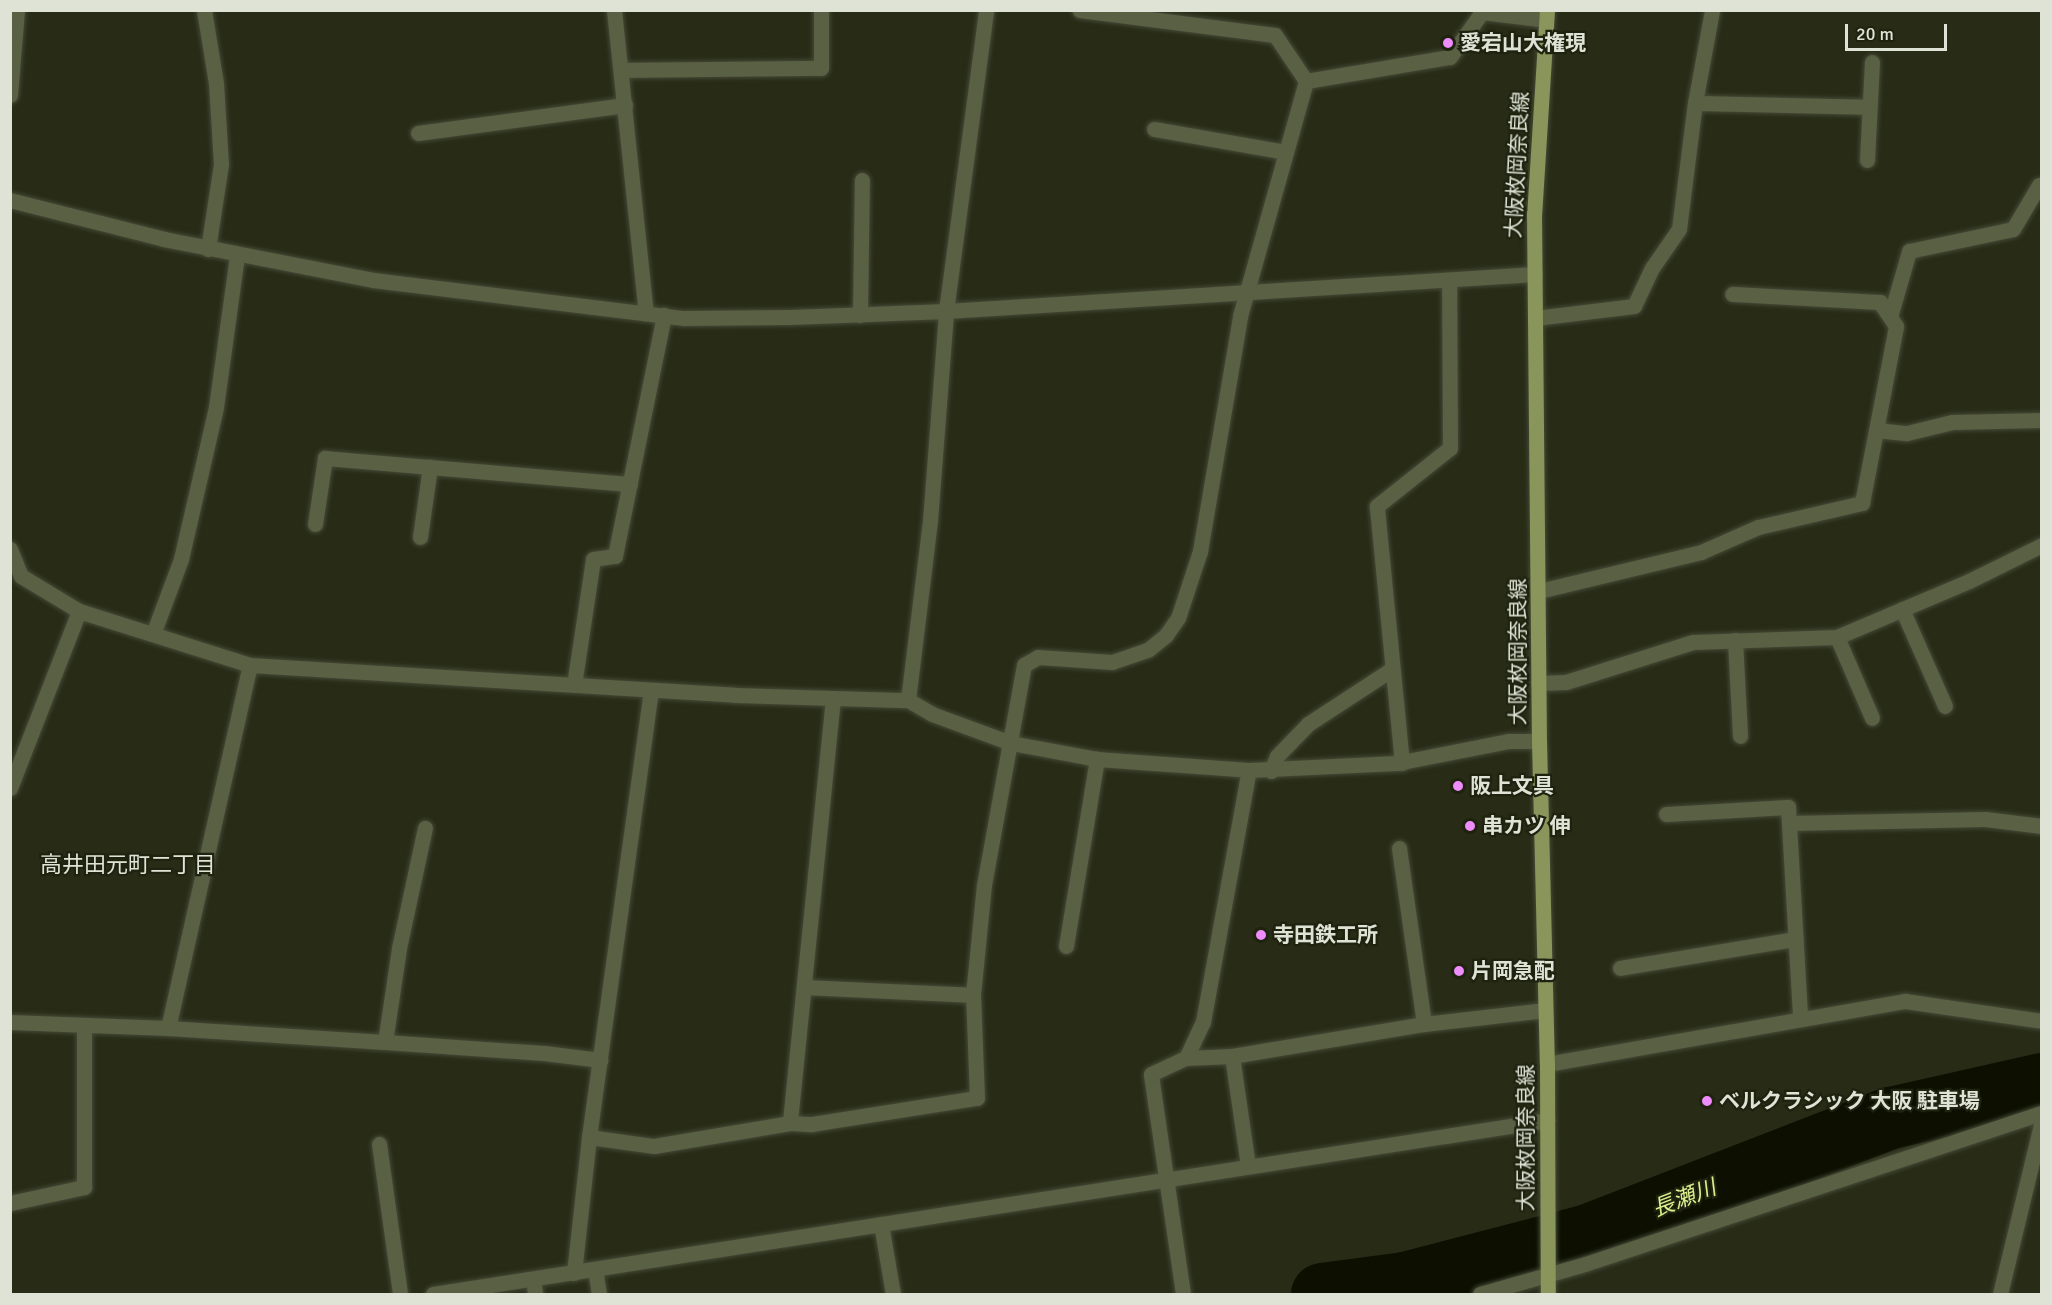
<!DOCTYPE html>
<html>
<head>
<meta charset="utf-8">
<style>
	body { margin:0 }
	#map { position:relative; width:2052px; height:1305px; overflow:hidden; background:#282c17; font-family:Signika,"Noto Sans JP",sans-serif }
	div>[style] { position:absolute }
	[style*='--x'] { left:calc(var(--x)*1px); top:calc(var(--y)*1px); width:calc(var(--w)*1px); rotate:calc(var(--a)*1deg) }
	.river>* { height:62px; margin:-31px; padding:0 31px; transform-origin:31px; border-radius:31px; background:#0d1000 }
	.roads { filter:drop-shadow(0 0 2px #454936) drop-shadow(0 0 2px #454936) }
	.minor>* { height:15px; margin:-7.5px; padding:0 7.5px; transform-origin:7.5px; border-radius:7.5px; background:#596044 }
	.major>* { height:15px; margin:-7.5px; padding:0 7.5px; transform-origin:7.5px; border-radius:7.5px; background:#89955b }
	.dots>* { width:16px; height:16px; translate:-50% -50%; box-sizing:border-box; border:3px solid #1e220e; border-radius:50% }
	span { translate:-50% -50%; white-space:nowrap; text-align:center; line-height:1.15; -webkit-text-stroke:4.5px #1e220e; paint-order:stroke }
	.poi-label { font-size:21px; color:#dfe3d6; font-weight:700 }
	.left { translate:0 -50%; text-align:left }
	.street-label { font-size:21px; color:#dfe3d6 }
	.neighbourhood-label { font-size:22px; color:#dfe3d6 }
	.water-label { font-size:22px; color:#dbf08e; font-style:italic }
	.frame { position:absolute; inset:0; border:12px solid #dfe3d6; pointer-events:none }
	.scale { position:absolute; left:1845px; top:24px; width:102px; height:27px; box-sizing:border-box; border:3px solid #dfe3d6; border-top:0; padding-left:8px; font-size:18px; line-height:21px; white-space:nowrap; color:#dfe3d6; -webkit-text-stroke:4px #1e220e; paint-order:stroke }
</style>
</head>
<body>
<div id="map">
	<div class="river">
		<i style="--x:1322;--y:1294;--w:84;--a:-7.5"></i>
		<i style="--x:1405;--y:1283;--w:187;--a:-14.6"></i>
		<i style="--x:1586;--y:1236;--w:327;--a:-21.2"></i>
		<i style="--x:1891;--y:1118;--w:155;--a:-12.7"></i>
	</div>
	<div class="roads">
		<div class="minor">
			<i style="--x:204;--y:10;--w:74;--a:80.7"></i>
			<i style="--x:216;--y:83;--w:81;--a:86.5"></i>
			<i style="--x:221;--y:164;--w:86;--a:98.7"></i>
			<i style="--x:614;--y:10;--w:305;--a:84"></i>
			<i style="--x:621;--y:70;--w:200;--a:-0.6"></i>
			<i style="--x:821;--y:68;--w:58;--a:-90"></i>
			<i style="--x:1306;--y:81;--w:146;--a:-9.5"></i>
			<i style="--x:1450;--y:57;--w:55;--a:-54.6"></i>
			<i style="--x:1482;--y:12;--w:64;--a:7.1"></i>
			<i style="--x:10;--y:95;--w:85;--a:-85.3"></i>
			<i style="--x:1695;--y:103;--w:174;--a:1.3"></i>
			<i style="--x:1154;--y:129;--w:134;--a:9.9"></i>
			<i style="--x:418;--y:133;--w:209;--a:-7.7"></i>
			<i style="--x:1867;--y:160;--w:98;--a:-87.1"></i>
			<i style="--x:10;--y:200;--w:159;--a:14.2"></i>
			<i style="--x:164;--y:239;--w:213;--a:11.1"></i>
			<i style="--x:373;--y:280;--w:313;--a:7"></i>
			<i style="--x:684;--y:318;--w:106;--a:-0.5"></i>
			<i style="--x:790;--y:317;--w:156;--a:-2.2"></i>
			<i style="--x:946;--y:311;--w:590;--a:-3.59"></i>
			<i style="--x:860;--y:315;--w:135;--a:-89.2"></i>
			<i style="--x:1890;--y:317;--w:69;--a:-73.9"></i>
			<i style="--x:1909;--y:251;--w:106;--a:-11.9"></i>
			<i style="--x:2013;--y:229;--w:51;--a:-59.4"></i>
			<i style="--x:1535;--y:318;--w:100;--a:-6.9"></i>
			<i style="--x:1634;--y:306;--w:42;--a:-64.7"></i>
			<i style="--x:1652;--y:268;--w:47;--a:-55.3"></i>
			<i style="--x:1679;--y:229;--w:127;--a:-82.8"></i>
			<i style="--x:1695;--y:103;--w:95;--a:-79.6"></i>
			<i style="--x:1876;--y:430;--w:31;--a:6"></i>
			<i style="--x:1907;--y:433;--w:46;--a:-13.7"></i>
			<i style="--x:1952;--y:422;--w:90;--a:-1.3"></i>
			<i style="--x:315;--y:524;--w:67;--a:-81.4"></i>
			<i style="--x:325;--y:458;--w:306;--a:4.9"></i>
			<i style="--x:420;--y:537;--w:71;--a:-81.9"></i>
			<i style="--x:10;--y:549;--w:29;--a:68"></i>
			<i style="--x:21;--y:576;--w:68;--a:31.1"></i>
			<i style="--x:79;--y:611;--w:179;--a:17.5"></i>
			<i style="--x:250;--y:665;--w:486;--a:3.5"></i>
			<i style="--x:735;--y:695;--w:173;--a:1.7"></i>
			<i style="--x:908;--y:700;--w:28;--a:30"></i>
			<i style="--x:932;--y:714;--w:84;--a:20.2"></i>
			<i style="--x:1011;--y:743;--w:87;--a:10.5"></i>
			<i style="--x:1097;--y:759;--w:152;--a:4.1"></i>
			<i style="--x:1249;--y:770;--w:148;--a:-2.7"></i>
			<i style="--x:1397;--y:763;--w:113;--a:-11.2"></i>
			<i style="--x:1508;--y:741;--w:31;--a:0"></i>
			<i style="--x:1539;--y:591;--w:167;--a:-13.5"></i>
			<i style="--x:1701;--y:552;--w:62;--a:-23.7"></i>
			<i style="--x:1758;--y:527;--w:107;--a:-13"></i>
			<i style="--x:1862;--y:503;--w:180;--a:-79.1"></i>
			<i style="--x:1896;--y:326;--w:29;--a:-124"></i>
			<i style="--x:1880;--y:302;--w:148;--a:-176.9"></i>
			<i style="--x:1902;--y:609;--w:106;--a:66.1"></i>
			<i style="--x:153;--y:634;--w:80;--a:-69.5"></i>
			<i style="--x:181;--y:559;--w:156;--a:-77"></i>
			<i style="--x:216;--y:407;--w:153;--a:-82.1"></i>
			<i style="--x:1837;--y:637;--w:88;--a:66.6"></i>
			<i style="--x:1735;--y:640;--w:96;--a:87"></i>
			<i style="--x:1538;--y:683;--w:28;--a:-2"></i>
			<i style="--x:1566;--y:682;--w:133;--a:-17.5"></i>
			<i style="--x:1693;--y:642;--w:144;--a:-2"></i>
			<i style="--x:1837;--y:637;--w:143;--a:-23"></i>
			<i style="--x:1969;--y:581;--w:81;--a:-26.3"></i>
			<i style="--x:574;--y:685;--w:127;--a:-81.4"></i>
			<i style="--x:593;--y:559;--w:22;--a:-8"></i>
			<i style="--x:615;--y:556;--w:246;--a:-78.5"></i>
			<i style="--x:833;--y:698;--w:427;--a:95.8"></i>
			<i style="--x:790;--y:1123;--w:22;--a:3"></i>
			<i style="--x:812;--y:1124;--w:167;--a:-9"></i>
			<i style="--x:977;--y:1098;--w:103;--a:-92.2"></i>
			<i style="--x:973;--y:995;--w:111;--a:-84.3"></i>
			<i style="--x:984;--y:885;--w:224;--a:-79.7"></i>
			<i style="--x:1024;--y:665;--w:16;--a:-30"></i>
			<i style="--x:1038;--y:657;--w:74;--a:3.9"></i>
			<i style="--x:1112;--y:662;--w:39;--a:-19"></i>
			<i style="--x:1149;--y:649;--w:22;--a:-39"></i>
			<i style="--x:1166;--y:635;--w:21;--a:-55"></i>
			<i style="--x:1178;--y:618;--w:71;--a:-71.8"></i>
			<i style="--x:1200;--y:551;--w:238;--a:-80.3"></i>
			<i style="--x:1240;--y:316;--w:244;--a:-74.3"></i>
			<i style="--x:1306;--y:81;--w:55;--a:-124"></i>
			<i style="--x:1275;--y:35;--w:197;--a:-172.7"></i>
			<i style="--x:908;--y:700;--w:180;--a:-83"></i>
			<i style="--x:930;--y:521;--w:211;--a:-85.6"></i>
			<i style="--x:946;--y:311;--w:304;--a:-82.4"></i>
			<i style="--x:1402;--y:763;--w:258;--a:-95.6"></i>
			<i style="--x:1377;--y:506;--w:93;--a:-38.5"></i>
			<i style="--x:1450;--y:448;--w:167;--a:-90.3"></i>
			<i style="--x:1271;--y:771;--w:16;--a:-68"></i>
			<i style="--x:1277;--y:756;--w:45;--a:-45.9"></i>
			<i style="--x:1308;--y:724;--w:100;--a:-33.2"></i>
			<i style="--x:10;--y:788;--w:190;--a:-68.7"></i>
			<i style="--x:1666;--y:814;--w:122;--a:-3.3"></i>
			<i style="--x:1788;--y:807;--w:210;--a:86.7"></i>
			<i style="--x:1789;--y:823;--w:196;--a:-1.2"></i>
			<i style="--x:1985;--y:819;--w:57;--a:7"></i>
			<i style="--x:1399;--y:848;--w:178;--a:81.9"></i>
			<i style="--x:1066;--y:946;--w:190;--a:-80.6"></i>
			<i style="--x:1620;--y:968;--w:178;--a:-9.4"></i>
			<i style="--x:806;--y:987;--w:167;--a:2.7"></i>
			<i style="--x:10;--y:1022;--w:158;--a:2.2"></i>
			<i style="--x:168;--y:1028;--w:217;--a:3.7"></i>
			<i style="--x:385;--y:1042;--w:159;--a:4"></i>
			<i style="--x:544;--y:1053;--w:57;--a:7"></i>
			<i style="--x:168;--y:1028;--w:372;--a:-77.3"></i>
			<i style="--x:385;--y:1042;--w:95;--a:-81.5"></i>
			<i style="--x:399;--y:948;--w:123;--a:-77.8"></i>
			<i style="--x:1232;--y:1056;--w:111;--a:81.7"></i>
			<i style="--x:1186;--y:1058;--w:46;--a:-2.5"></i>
			<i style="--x:1232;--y:1056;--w:195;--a:-9.5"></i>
			<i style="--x:1424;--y:1024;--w:122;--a:-6.6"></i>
			<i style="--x:1547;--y:1064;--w:364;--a:-10"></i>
			<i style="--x:1905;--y:1001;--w:138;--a:8.3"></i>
			<i style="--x:589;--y:1137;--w:66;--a:7.9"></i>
			<i style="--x:654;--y:1146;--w:138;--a:-9.6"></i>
			<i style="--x:379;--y:1144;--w:151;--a:82"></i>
			<i style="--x:10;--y:1203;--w:76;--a:-12.2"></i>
			<i style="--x:84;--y:1187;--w:162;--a:-90"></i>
			<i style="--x:881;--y:1224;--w:71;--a:80.3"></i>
			<i style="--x:595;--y:1269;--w:25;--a:81"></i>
			<i style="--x:574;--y:1273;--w:137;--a:-83.7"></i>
			<i style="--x:589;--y:1137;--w:450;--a:-82.1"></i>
			<i style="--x:533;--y:1279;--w:15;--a:82"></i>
			<i style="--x:433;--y:1294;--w:1128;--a:-8.87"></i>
			<i style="--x:1183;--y:1294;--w:222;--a:-98.3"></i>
			<i style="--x:1151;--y:1074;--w:38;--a:-25"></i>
			<i style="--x:1186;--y:1058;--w:40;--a:-65"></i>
			<i style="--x:1203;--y:1022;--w:256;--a:-79.7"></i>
			<i style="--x:1480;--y:1294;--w:109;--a:-15.9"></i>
			<i style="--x:1585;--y:1264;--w:481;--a:-18.3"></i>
			<i style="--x:2000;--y:1294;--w:178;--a:-76.4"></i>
		</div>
		<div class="major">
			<i style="--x:1547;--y:10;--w:204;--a:93.6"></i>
			<i style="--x:1534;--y:214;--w:527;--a:89.46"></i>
			<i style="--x:1539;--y:741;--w:323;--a:88.6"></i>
			<i style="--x:1547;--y:1064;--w:230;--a:89.8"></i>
		</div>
	</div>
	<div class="dots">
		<i style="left:1448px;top:43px;background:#ed8cfa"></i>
		<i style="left:1458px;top:786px;background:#ed8cfa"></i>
		<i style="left:1470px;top:826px;background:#ed8cfa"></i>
		<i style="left:1261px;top:935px;background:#ed8cfa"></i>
		<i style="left:1459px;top:971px;background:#ed8cfa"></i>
		<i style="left:1707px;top:1101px;background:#ed8cfa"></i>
	</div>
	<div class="poi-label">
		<span class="left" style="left:1460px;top:43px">愛宕山大権現</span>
		<span class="left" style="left:1470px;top:786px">阪上文具</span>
		<span class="left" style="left:1482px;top:826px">串カツ 伸</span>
		<span class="left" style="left:1273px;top:935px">寺田鉄工所</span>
		<span class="left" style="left:1471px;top:971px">片岡急配</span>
		<span class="left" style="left:1719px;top:1101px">ベルクラシック 大阪 駐車場</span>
	</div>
	<div class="street-label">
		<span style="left:1517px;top:165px;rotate:-87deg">大阪枚岡奈良線</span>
		<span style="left:1518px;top:652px;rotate:-90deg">大阪枚岡奈良線</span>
		<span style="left:1526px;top:1138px;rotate:-90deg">大阪枚岡奈良線</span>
	</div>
	<div class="neighbourhood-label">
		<span style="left:128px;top:865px">高井田元町二丁目</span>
	</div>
	<div class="water-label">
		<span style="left:1684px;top:1198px;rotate:-21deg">長瀬川</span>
	</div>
	<div class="frame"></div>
	<div class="scale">20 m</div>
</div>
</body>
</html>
